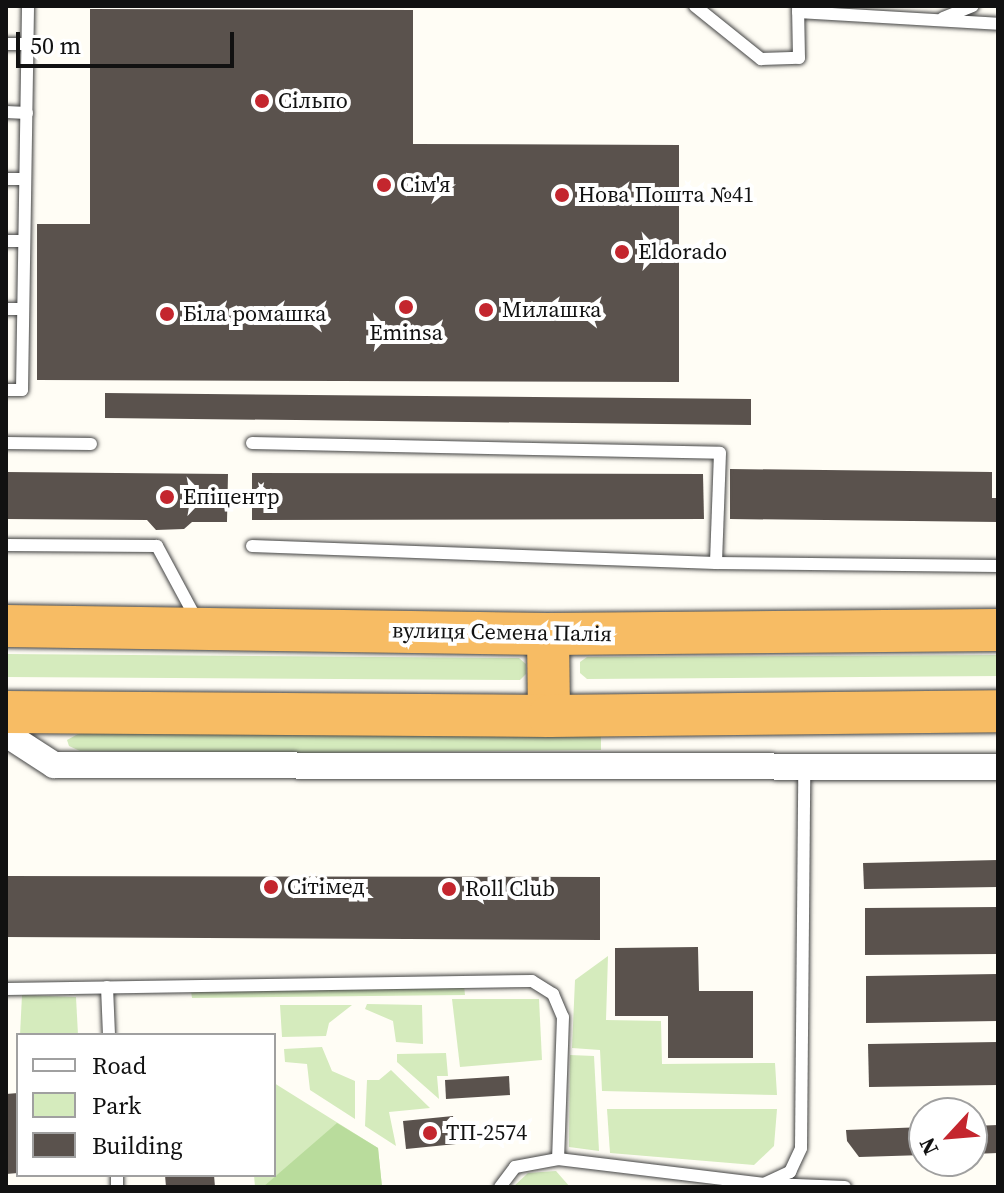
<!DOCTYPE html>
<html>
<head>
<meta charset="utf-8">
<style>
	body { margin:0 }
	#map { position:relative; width:1004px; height:1193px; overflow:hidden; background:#fffdf5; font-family:"Source Serif 4",serif }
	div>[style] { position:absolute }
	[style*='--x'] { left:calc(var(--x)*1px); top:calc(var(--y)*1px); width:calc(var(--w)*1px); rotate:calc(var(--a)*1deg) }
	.green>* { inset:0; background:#d5ebbd }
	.forest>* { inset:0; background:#b9dc9c }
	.building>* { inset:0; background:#5a524d }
	.roads { filter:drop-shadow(0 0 2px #444) drop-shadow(0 0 2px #444) }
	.service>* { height:12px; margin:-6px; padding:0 6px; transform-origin:6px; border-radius:6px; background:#fff }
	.minor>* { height:26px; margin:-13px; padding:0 13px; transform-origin:13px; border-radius:13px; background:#fff }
	.trunk>* { height:42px; margin:-21px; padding:0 21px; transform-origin:21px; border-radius:21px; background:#f7bc64 }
	.dots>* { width:22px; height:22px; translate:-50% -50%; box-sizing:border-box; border:4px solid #fff; border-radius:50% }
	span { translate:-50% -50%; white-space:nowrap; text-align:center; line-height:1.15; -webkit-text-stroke:8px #fff; paint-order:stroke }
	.poi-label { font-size:22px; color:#111 }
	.left { translate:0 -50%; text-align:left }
	.street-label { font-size:22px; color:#111 }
	.frame { position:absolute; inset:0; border:8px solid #111; pointer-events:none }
	.legend { position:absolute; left:16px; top:1033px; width:260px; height:144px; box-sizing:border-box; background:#fff; border:2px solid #a0a0a0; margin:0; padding:10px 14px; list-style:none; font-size:24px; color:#111 }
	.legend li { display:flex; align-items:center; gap:16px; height:40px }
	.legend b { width:40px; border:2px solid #a0a0a0 }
	.north { position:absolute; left:908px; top:1097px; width:80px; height:80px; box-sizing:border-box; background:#fff; border:2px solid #a0a0a0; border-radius:50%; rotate:244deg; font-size:22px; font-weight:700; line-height:32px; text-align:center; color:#111 }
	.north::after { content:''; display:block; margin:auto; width:28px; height:36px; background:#c4262e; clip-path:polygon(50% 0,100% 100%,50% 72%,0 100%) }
	.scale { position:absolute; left:16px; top:32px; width:218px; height:36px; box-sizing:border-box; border:4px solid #111; border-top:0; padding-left:10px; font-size:24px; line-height:28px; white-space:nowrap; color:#111; -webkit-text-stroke:6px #fff; paint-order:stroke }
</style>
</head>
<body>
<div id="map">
	<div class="green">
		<i style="clip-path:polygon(6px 654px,519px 658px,526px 664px,526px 674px,520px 680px,6px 677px)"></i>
		<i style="clip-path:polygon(998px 655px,998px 676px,587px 679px,580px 673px,580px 662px,587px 657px)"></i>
		<i style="clip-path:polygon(102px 730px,601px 730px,601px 750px,309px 753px,80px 751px,69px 746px,67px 740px,78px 734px)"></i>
		<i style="clip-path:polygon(608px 956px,606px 1020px,661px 1021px,662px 1064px,775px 1063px,777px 1095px,602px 1091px,600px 1050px,572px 1048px,575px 980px)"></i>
		<i style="clip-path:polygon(464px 985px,465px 995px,192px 998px,191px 991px)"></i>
		<i style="clip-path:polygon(22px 995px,76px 997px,78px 1035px,20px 1035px)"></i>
		<i style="clip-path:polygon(539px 999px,542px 1060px,460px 1067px,452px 999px)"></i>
		<i style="clip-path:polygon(367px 1004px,422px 1005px,423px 1044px,396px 1042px,393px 1021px,365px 1009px)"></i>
		<i style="clip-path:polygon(280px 1005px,352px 1005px,329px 1023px,326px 1036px,282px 1037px)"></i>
		<i style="clip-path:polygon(322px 1047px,332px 1071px,355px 1081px,355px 1119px,310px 1090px,307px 1064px,285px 1062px,284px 1049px)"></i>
		<i style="clip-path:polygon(446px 1053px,448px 1076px,437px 1076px,439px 1099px,397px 1062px,397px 1054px)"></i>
		<i style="clip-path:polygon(570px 1055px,594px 1056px,599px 1151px,569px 1147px)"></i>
		<i style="clip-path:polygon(391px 1070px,430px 1108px,389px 1112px,396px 1146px,365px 1126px,367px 1080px,379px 1080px)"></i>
		<i style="clip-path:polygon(274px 1083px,378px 1148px,382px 1187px,255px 1187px,254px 1175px,274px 1175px)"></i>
		<i style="clip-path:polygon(607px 1109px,777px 1109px,774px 1146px,754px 1165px,610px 1153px)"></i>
		<i style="clip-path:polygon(556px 1171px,570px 1187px,513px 1187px,528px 1173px)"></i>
	</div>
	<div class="forest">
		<i style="clip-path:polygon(337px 1123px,378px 1148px,382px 1187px,263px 1187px)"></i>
	</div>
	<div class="building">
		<i style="clip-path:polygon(90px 9px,413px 10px,413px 144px,679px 145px,679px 382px,37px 380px,37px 224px,90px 224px)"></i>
		<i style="clip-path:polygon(105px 393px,751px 399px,751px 425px,105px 418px)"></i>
		<i style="clip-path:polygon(730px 469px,992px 472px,992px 498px,998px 498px,998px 522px,730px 519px)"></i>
		<i style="clip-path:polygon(6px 472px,228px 474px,227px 522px,192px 522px,184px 529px,156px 530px,147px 520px,6px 519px)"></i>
		<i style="clip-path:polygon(252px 473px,703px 474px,704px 519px,252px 520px)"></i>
		<i style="clip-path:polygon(998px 860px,998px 887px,864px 889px,863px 863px)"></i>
		<i style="clip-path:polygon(6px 876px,600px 877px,600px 940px,6px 937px)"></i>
		<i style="clip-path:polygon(998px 907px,998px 954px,865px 955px,865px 908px)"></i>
		<i style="clip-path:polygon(698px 947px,699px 991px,753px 991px,753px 1058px,668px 1058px,668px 1016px,615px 1016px,615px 948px)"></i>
		<i style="clip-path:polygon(998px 974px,998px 1021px,866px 1023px,866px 976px)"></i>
		<i style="clip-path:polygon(998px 1042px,998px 1085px,869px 1087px,868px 1044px)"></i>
		<i style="clip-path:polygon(509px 1076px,510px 1095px,446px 1099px,445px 1080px)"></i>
		<i style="clip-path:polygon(18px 1093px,18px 1173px,6px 1174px,6px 1094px)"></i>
		<i style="clip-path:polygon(453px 1116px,456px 1144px,406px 1149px,403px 1121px)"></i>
		<i style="clip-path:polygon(998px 1125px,998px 1153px,972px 1154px,972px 1126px)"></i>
		<i style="clip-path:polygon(924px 1127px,924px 1155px,859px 1157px,847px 1141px,846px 1130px)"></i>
		<i style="clip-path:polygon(165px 1175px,214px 1175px,215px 1187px,166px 1187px)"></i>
	</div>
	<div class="roads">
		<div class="service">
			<i style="--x:695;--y:6;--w:85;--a:38.8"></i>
			<i style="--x:761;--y:59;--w:38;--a:-2"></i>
			<i style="--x:799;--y:58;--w:52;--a:-91.1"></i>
			<i style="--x:798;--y:12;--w:200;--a:3.4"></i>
			<i style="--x:943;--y:18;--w:32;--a:-22"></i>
			<i style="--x:6;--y:44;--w:22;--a:0"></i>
			<i style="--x:6;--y:112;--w:21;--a:3"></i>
			<i style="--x:6;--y:179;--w:19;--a:0"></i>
			<i style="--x:6;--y:241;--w:18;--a:0"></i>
			<i style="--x:6;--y:309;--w:17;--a:0"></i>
			<i style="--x:6;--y:390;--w:16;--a:0"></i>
			<i style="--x:22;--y:390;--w:384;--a:-89.1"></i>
			<i style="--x:6;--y:443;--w:85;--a:0.7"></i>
			<i style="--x:252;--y:443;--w:468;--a:1.2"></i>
			<i style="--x:720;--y:453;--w:110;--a:92.1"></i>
			<i style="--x:6;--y:545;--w:151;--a:0.4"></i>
			<i style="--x:157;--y:546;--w:86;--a:61.7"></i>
			<i style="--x:252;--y:546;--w:464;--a:2.1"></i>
			<i style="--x:716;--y:563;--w:282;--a:0.6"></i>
			<i style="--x:107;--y:987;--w:48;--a:87.6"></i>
			<i style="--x:6;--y:989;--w:526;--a:-0.87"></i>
			<i style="--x:532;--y:981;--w:25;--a:32"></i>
			<i style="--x:553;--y:994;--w:25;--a:67"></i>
			<i style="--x:563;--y:1017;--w:142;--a:92"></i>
			<i style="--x:117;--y:1175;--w:12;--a:90"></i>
			<i style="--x:771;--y:1184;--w:74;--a:2.3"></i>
			<i style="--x:500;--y:1187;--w:25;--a:-53"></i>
			<i style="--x:515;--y:1167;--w:44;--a:-10.5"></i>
			<i style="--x:558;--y:1159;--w:208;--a:6.9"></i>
			<i style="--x:764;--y:1184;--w:29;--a:-25"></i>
			<i style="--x:790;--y:1172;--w:26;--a:-65"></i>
			<i style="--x:801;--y:1148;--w:379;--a:-89.5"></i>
		</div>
		<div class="minor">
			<i style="--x:6;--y:734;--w:57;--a:32.9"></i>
			<i style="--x:54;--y:765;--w:944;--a:0.12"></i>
		</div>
		<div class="trunk">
			<i style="--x:6;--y:626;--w:542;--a:0.85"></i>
			<i style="--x:548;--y:634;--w:450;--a:-0.5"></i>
			<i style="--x:548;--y:634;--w:82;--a:89.3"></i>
			<i style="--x:6;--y:712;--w:543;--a:0.42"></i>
			<i style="--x:549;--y:716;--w:449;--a:-0.6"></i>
		</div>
	</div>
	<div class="dots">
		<i style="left:262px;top:101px;background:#c4262e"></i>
		<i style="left:384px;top:185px;background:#c4262e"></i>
		<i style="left:562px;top:195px;background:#c4262e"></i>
		<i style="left:622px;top:252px;background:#c4262e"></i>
		<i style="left:406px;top:307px;background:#c4262e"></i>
		<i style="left:486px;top:310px;background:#c4262e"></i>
		<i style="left:167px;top:314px;background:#c4262e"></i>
		<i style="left:167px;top:497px;background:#c4262e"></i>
		<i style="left:271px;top:887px;background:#c4262e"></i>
		<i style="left:449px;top:889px;background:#c4262e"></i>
		<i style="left:430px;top:1133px;background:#c4262e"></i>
	</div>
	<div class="poi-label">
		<span class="left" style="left:278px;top:101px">Сільпо</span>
		<span class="left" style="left:400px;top:185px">Сім'я</span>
		<span class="left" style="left:578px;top:195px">Нова Пошта №41</span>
		<span class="left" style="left:638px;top:252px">Eldorado</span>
		<span class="left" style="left:502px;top:310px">Милашка</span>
		<span class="left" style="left:183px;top:314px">Біла ромашка</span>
		<span style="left:406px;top:333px">Eminsa</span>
		<span class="left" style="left:183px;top:497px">Епіцентр</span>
		<span class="left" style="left:287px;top:887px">Сітімед</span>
		<span class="left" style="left:465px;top:889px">Roll Club</span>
		<span class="left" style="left:446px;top:1133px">ТП-2574</span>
	</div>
	<div class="street-label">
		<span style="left:502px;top:632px;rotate:1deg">вулиця Семена Палія</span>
	</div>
	<div class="frame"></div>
	<ul class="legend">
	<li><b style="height:10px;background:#fff"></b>Road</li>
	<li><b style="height:22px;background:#d5ebbd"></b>Park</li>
	<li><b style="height:22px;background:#5a524d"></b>Building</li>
	</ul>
	<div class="north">N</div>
	<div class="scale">50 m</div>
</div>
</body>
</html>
